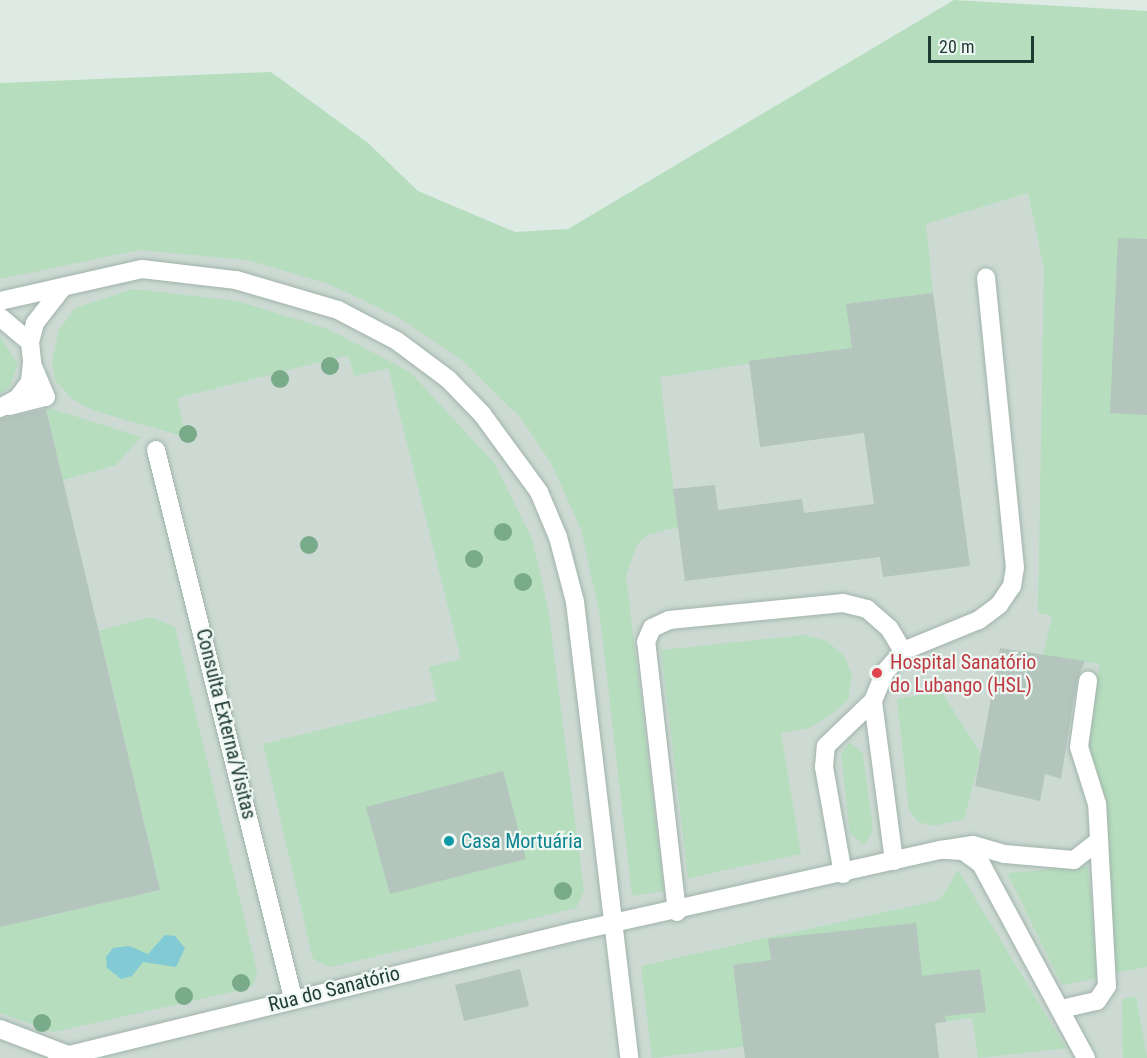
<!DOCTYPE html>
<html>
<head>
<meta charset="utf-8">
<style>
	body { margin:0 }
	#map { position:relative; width:1147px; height:1058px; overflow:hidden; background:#deebe4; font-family:"Roboto Condensed",sans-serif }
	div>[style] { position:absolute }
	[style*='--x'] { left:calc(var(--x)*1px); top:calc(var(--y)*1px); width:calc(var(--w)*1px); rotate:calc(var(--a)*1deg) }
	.built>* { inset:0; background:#ccdad3 }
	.green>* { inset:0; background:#b5ddbe }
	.water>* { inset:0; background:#82cbd4 }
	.building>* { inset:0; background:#b3c5bd }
	.roads { filter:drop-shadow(0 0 2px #a1b3ab) drop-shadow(0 0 2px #a1b3ab) }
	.service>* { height:18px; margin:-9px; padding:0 9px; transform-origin:9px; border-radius:9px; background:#fff }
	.trees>* { width:18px; height:18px; margin:-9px; border-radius:50%; background:#79aa8a }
	.dots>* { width:16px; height:16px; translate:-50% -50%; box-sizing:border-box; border:3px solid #eef7f2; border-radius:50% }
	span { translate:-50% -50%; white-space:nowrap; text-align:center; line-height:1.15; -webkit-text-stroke:4.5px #eef7f2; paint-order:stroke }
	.health-label { font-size:20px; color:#be3a42 }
	.left { translate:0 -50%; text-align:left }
	.street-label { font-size:20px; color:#1e3b32 }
	.culture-label { font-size:20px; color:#0d838f }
	.scale { position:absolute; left:928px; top:36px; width:106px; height:27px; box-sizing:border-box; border:3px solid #1e3b32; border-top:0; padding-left:8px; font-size:18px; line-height:21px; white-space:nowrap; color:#1e3b32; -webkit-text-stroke:4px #eef7f2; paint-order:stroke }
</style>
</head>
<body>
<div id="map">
	<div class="built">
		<i style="clip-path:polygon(1028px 193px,1147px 729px,1147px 1058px,0 1058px,0 209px,344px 254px,925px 224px)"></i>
	</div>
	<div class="green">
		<i style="clip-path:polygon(954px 0,1147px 11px,1147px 967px,1113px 973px,1106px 799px,1085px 741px,1100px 664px,1043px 655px,1052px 616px,1038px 613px,1044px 269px,1028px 193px,926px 224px,933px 293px,847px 304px,852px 348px,660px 377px,678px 527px,649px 534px,637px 544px,626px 576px,664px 891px,632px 896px,600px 616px,581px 529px,551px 463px,521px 418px,462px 360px,400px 318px,329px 284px,248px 260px,139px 250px,0 279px,0 83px,271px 72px,368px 143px,418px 191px,515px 232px,568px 229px)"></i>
		<i style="clip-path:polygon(133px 289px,237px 301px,328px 329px,410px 372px,495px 464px,532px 539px,548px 608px,584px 891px,576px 908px,331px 967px,313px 959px,263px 744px,437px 701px,429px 667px,461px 659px,388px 368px,354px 376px,348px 355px,177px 398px,186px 437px,95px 411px,72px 399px,55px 380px,52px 360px,59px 330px,75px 308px)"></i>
		<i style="clip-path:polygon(0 336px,18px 364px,10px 386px,0 394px)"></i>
		<i style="clip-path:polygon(46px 407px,141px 437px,116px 465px,63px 480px)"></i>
		<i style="clip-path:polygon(151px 617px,175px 627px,257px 972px,253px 985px,241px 990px,54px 1032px,0 1013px,0 927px,160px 890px,99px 631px)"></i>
		<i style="clip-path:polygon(805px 635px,826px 641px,844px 655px,852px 676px,848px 700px,831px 715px,809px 728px,781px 733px,801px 854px,688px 878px,661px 650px)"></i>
		<i style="clip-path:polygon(941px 691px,981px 754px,964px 819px,934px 826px,918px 822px,909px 810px,897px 699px)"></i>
		<i style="clip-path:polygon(850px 742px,863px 754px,873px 830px,864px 845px,850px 833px,841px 754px)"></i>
		<i style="clip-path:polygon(1088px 866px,1098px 978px,1062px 985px,1007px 873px)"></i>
		<i style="clip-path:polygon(958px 870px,1066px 1048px,978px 1058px,972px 1018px,652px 1058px,641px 966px,940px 900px)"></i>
		<i style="clip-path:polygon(1136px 996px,1147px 1058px,1123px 1058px,1122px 999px)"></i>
	</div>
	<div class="water">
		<i style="clip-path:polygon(165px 935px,175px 936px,185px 948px,176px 967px,143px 962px,132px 976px,121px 979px,107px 968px,106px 957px,113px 948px,129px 946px,148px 954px)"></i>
	</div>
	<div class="building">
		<i style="clip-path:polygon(1118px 238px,1147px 239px,1147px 415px,1110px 413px)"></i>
		<i style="clip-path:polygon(933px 293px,970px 566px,883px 577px,880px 557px,685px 581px,673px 489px,715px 485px,718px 510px,802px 499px,804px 513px,874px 504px,864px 433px,760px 447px,749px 361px,852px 348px,846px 304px)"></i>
		<i style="clip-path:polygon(46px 409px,160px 890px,0 927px,0 419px)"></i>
		<i style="clip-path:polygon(1000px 648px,1085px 661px,1077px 679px,1061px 779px,1045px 774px,1040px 801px,975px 786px)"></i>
		<i style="clip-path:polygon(503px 771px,526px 859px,390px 894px,366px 807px)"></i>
		<i style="clip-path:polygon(916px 923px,922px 976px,980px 969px,986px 1012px,945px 1016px,946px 1022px,935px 1023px,939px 1058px,745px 1058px,733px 965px,771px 960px,768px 939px)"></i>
		<i style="clip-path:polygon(520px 969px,529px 1006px,464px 1021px,455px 985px)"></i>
	</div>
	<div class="roads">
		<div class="service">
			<i style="--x:0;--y:301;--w:146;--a:-12.7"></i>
			<i style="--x:142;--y:269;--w:95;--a:6.7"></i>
			<i style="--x:236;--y:280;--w:106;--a:16.4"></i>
			<i style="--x:338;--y:310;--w:67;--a:27.7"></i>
			<i style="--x:397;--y:341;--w:64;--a:36.7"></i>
			<i style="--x:448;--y:379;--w:49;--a:45.8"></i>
			<i style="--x:482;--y:414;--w:97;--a:53.8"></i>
			<i style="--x:539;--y:492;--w:49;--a:67.1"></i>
			<i style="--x:558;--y:537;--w:67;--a:75.3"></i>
			<i style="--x:575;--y:602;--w:459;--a:83.2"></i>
			<i style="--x:0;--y:317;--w:39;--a:40"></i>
			<i style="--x:30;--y:342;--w:20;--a:84"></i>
			<i style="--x:32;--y:362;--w:20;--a:96"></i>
			<i style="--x:30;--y:382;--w:20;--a:127"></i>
			<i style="--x:18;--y:398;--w:21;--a:151"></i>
			<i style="--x:30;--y:342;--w:20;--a:-75"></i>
			<i style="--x:35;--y:323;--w:46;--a:-52.1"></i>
			<i style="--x:9;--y:406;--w:38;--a:-14"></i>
			<i style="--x:46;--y:397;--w:34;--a:-113"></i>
			<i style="--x:156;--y:450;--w:565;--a:75.96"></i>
			<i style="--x:894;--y:861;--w:161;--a:-97.5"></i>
			<i style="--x:873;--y:701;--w:31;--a:-68"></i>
			<i style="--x:885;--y:672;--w:28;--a:-49"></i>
			<i style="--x:903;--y:651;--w:82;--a:-22.2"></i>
			<i style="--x:979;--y:620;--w:25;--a:-37"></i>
			<i style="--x:999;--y:605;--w:23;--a:-56"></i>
			<i style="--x:1012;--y:586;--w:18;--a:-81"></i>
			<i style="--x:1015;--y:568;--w:292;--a:-95.7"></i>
			<i style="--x:843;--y:874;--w:109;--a:-100.1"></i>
			<i style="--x:824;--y:767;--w:21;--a:-85"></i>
			<i style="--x:826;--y:746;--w:65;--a:-43.8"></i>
			<i style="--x:677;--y:912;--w:272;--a:-96.5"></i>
			<i style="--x:646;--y:642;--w:15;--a:-67"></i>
			<i style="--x:652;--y:628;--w:19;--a:-25"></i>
			<i style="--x:669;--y:620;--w:175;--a:-5.6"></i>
			<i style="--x:843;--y:603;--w:25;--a:14"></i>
			<i style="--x:867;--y:609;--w:29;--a:41"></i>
			<i style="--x:889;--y:628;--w:27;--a:59"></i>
			<i style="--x:1061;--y:1009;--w:37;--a:-13"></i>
			<i style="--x:1097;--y:1001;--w:18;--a:-56"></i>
			<i style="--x:1107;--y:986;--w:182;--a:-93.1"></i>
			<i style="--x:1097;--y:804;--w:60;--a:-107.5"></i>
			<i style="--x:1079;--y:747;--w:67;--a:-82.2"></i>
			<i style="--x:0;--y:1029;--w:73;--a:20.9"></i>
			<i style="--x:57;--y:1058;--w:531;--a:-13.72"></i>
			<i style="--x:573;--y:932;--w:377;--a:-12.6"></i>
			<i style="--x:1086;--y:1058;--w:221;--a:-118.4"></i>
			<i style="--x:981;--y:864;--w:22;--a:-144"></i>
			<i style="--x:963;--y:851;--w:22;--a:-177"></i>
			<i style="--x:941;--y:850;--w:32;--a:-9"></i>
			<i style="--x:973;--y:845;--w:33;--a:16"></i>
			<i style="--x:1005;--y:854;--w:69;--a:5"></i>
			<i style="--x:1074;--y:860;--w:28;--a:-38"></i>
		</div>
	</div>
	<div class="trees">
		<i style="left:330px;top:366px"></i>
		<i style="left:280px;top:379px"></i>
		<i style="left:188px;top:434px"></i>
		<i style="left:503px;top:532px"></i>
		<i style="left:309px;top:545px"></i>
		<i style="left:474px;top:559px"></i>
		<i style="left:523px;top:582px"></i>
		<i style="left:563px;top:891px"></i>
		<i style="left:241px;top:983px"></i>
		<i style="left:184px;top:996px"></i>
		<i style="left:42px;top:1023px"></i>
	</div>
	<div class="dots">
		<i style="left:877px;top:673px;background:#e0444e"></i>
		<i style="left:449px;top:841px;background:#0f9aa8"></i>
	</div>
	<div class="health-label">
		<span class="left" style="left:890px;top:674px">Hospital Sanatório<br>do Lubango (HSL)</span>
	</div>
	<div class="street-label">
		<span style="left:226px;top:724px;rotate:76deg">Consulta Externa/Visitas</span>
		<span style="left:334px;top:989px;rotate:-14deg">Rua do Sanatório</span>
	</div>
	<div class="culture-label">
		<span class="left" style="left:461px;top:841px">Casa Mortuária</span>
	</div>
	<div class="scale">20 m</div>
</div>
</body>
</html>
